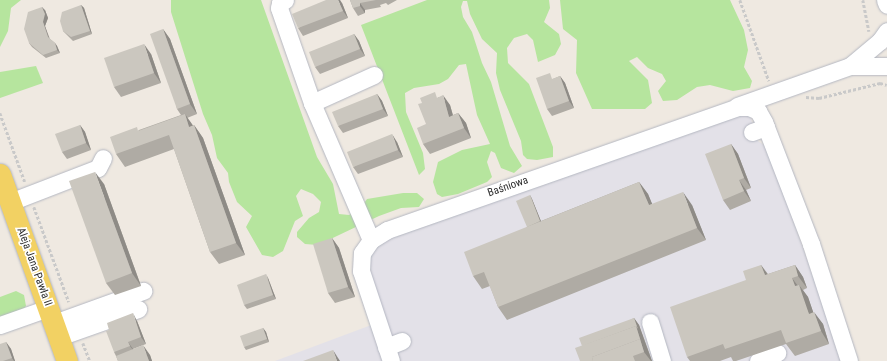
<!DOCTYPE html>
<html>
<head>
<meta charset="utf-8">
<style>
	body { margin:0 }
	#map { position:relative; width:887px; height:361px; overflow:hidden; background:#efe9e1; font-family:"Roboto Condensed",sans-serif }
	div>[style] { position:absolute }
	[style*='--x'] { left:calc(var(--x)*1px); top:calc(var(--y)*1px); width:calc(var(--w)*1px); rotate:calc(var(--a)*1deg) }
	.industrial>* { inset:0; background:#e3e1e8 }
	.green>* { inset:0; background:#b6e59e }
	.path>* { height:2.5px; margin-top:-1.25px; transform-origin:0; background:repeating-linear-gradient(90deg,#c9c9c9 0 3px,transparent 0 5px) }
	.roads { filter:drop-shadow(0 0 1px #b4b7c1) drop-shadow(0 0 1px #b4b7c1) }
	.minor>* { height:17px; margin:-8.5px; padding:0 8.5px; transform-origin:8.5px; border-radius:8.5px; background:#fff }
	.major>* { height:21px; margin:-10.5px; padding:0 10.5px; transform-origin:10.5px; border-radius:10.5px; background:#f2d163 }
	.wall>* { inset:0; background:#afaba4 }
	.shaded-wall>* { inset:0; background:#8e8b86 }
	.building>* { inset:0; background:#cbc7bf }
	span { translate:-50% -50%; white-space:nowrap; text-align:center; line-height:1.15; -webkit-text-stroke:3.5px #fff; paint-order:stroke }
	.street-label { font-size:11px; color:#2e2e2e }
</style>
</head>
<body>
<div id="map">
	<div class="industrial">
		<i style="clip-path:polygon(738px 114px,750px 116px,758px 141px,767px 147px,843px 361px,399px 361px,367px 265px,369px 255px,377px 241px)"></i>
		<i style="clip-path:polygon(374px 324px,386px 361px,275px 361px)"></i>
	</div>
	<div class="green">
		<i style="clip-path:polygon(0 0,21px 0,11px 8px,8px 31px,0 47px)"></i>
		<i style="clip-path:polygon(171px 0,261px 0,317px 157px,333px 184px,339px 214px,349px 215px,360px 209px,367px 199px,403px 193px,417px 193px,424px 199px,419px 207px,401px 208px,379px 216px,318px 245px,305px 244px,297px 237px,297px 232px,309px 218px,319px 212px,321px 202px,313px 194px,301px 189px,296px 196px,303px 216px,295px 221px,283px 251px,273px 257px,262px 255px,246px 227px,252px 216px,237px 202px,229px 182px,228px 173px,217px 158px,212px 135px,203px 114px,171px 12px)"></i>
		<i style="clip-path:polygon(427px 0,549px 0,550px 8px,544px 22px,559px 34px,561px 44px,555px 55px,538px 62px,533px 40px,527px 34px,514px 38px,507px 48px,508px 63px,529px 84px,553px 147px,553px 157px,537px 160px,527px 159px,523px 155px,521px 141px,500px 90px,496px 73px,497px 53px,482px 39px,470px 14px,467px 1px,463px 1px,461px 7px,463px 17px,472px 32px,482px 63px,491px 82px,510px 146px,522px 166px,514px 173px,501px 168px,495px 153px,491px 151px,487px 162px,492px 177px,487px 182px,458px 194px,442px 197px,437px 194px,433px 182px,438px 162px,462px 150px,490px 144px,477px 115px,466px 64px,459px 65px,448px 79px,439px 84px,414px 88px,405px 93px,406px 112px,423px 153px,425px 169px,419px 175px,361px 25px)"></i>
		<i style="clip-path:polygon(560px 0,730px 0,744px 30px,748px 50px,744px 67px,752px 81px,750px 88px,733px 91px,710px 85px,697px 87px,677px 100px,663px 101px,658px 91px,666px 81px,662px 74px,648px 68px,637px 57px,629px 61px,648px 80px,652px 103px,645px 109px,592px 109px,576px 73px,577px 40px,563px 29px)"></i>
		<i style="clip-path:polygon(36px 66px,43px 83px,0 98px,0 72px)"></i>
		<i style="clip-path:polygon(16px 291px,24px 295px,26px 306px,22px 311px,0 319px,0 297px)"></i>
	</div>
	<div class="path">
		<i style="--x:740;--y:0;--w:86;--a:70.3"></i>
		<i style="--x:863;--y:0;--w:32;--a:79"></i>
		<i style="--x:806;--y:97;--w:13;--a:4"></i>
		<i style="--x:819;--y:98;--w:63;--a:-13.8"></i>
		<i style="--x:880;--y:83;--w:7;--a:16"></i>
		<i style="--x:0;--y:113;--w:73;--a:70.1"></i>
		<i style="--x:34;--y:207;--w:101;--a:69.8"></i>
		<i style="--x:83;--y:343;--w:19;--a:69"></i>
	</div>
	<div class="roads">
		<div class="minor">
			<i style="--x:285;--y:0;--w:6;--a:149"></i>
			<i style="--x:280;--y:3;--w:5;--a:101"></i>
			<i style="--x:279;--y:8;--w:101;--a:70.8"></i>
			<i style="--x:312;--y:103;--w:149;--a:66.7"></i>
			<i style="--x:885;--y:0;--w:5;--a:68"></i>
			<i style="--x:850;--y:66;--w:39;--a:-40"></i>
			<i style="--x:880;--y:41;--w:12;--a:-55"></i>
			<i style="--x:312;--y:103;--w:68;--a:-24.3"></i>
			<i style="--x:737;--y:106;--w:120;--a:-19.5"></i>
			<i style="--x:850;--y:66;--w:37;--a:0"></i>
			<i style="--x:752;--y:132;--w:15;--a:-20"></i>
			<i style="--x:10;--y:202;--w:94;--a:-21.1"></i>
			<i style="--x:98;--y:168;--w:11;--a:-63"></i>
			<i style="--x:650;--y:322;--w:41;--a:72.9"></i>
			<i style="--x:54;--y:323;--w:95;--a:-19.8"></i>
			<i style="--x:0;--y:325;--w:51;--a:-19.5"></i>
			<i style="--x:59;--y:337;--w:84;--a:-19.5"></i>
			<i style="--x:386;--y:347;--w:17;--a:-21"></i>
			<i style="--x:391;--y:361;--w:95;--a:-108.4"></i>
			<i style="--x:361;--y:271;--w:18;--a:-87"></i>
			<i style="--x:362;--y:253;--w:16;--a:-55"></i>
			<i style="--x:371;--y:240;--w:19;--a:-32"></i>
			<i style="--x:387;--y:230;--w:372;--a:-19.3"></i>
			<i style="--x:738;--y:107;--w:11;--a:0"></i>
			<i style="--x:749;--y:107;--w:10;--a:24"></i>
			<i style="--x:758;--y:111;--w:13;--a:61"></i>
			<i style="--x:764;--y:122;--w:131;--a:68.9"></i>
			<i style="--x:811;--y:244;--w:123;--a:72"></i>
			<i style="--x:758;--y:361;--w:21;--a:-23"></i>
		</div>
		<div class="major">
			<i style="--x:0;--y:174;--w:199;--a:70.3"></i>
		</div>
	</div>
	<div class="wall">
		<i style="clip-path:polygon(350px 0,397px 0,388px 5px,386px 3px,380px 5px,381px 7px,365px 10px,365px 13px,358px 16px,353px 8px)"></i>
		<i style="clip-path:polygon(342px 3px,348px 18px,303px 36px,298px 28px)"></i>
		<i style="clip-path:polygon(81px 5px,84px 8px,92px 34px,73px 41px,63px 31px)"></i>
		<i style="clip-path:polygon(45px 10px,48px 18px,45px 26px,50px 39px,55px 43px,57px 46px,60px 53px,46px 58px,32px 47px,29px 43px)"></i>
		<i style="clip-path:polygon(163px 29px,170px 39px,197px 114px,187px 118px,193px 126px,194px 125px,203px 138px,245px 255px,219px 264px,210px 252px,174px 149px,125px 167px,116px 154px,139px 130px,181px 115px,177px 109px)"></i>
		<i style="clip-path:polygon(354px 34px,359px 41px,365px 56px,320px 74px,315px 67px)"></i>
		<i style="clip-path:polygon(151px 54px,161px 83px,121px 97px,114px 87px)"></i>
		<i style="clip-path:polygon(560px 76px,565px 83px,574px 108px,552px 116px,547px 109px,553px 79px)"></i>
		<i style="clip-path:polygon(377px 94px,382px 101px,388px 116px,343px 133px,338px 126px)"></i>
		<i style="clip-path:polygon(438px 97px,450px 105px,453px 115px,458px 113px,466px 123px,471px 138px,430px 154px,423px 144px)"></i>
		<i style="clip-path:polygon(80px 125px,85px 132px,91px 150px,67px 159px,62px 152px)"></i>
		<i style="clip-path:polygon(397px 142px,403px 157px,358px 174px,353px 167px)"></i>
		<i style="clip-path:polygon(731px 144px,738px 154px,751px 188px,746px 190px,751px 201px,730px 210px,723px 200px)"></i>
		<i style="clip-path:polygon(639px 182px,648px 194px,652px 204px,692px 205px,706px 240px,507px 320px,498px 307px,490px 286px,482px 289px,473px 276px,527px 227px,530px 195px,532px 199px,541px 221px)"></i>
		<i style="clip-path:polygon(104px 184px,141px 286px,115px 295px,106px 283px)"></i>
		<i style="clip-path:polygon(332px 238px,339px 248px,355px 297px,335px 303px,328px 293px)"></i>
		<i style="clip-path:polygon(761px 265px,768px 274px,795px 265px,803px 277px,807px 288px,803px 290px,808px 297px,813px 312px,823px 324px,829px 344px,795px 356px,786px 344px,736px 361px,733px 361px,731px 357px,720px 361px,690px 361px,687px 357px)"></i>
		<i style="clip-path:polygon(268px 278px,276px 299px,247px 309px,244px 305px)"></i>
		<i style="clip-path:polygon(634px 318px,639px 325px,652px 361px,580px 361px,582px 346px)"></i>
		<i style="clip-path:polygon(137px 321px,146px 344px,133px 349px,150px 355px,152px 361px,118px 361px,116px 356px,114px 352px)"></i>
		<i style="clip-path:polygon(263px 328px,266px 332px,269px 342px,246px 350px,244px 347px)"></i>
		<i style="clip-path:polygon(6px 342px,11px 349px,15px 361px,0 361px)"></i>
	</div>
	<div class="shaded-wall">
		<i style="clip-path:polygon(338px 0,340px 0,342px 3px,348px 18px,343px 11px)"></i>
		<i style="clip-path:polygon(360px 3px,365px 10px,365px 13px,360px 6px)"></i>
		<i style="clip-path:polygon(81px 5px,84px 8px,92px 34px,90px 31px)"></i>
		<i style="clip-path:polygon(42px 7px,45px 10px,48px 18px,45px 26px,50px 41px,48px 37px,43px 22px)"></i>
		<i style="clip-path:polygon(163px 29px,170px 39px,197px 114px,190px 104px)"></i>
		<i style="clip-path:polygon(354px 34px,359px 41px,365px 56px,360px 49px)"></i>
		<i style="clip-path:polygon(55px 43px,57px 46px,60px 53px,57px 50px)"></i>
		<i style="clip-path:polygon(144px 44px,151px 54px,161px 83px,154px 73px)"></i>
		<i style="clip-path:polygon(560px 76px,565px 83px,574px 108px,569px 101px)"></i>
		<i style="clip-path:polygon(377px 94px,382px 101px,388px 116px,383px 109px)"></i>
		<i style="clip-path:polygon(443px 95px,450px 105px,456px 127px,449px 117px)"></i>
		<i style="clip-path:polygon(458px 113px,466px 123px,471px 138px,464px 128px)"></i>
		<i style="clip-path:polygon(185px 114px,194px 127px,189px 127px)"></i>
		<i style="clip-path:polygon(80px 125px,85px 132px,91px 150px,86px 143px)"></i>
		<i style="clip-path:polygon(194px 125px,203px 138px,245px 255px,236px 243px)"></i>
		<i style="clip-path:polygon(392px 134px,397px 142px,403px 157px,398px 150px)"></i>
		<i style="clip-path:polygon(731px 144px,738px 154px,751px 188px,744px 178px)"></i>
		<i style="clip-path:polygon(95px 172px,104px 184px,141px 286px,132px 273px)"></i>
		<i style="clip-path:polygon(739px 180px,746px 190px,751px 201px,744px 191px)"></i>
		<i style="clip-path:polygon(639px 182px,648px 194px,658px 218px,649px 205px)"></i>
		<i style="clip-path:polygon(683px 192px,692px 205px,706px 240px,697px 228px)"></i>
		<i style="clip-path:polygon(530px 195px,532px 199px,546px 234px,543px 230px)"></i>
		<i style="clip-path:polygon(332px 238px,339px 248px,355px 297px,348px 287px)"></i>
		<i style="clip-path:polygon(761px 265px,770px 278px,765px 275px)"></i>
		<i style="clip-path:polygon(795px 265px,803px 277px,807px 288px,798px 276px)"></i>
		<i style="clip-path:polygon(266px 274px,268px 278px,276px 299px,273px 295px)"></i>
		<i style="clip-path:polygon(792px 278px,801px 290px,799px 285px,808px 297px,818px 326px,809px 314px,795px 286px)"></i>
		<i style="clip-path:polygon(814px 312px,823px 324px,829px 344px,821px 331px)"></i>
		<i style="clip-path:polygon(133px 313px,137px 321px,146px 344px,141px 337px)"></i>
		<i style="clip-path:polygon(634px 318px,639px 325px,652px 361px,651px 361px,644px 352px,636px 326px)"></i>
		<i style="clip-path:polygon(263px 328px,266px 332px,269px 342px,267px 339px)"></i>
		<i style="clip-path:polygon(6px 342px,11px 349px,15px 361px,14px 361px,12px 358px)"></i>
		<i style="clip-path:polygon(128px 342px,133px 349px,135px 353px,130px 346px)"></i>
		<i style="clip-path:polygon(143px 345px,150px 355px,152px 361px,149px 361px)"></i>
		<i style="clip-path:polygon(333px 350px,340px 361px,337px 361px)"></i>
	</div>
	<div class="building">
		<i style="clip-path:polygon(326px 0,338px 0,343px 11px,298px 28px,292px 14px)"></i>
		<i style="clip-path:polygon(350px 0,376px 0,360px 3px,360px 6px,353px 8px)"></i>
		<i style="clip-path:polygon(81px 5px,90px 31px,71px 37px,63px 31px,60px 21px,62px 12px)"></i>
		<i style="clip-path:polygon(42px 7px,45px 14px,43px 22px,48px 37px,55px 43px,57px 50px,43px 55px,29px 43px,24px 29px,28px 12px)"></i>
		<i style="clip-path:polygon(163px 29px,190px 104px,177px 109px,150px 34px)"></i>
		<i style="clip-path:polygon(354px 34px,360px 49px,315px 67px,309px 52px)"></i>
		<i style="clip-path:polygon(144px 44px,154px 73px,114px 87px,104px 58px)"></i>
		<i style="clip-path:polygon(550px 73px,552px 79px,560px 76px,569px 101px,547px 109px,536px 78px)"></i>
		<i style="clip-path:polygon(435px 92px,437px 98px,443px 95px,449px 117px,458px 113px,464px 128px,423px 144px,417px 128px,426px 124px,418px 104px,422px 103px,420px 98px)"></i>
		<i style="clip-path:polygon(377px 94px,383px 109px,338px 126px,332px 112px)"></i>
		<i style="clip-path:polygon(185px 114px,189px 127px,194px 125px,236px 243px,210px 252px,169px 135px,116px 154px,110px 137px,137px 127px,138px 131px)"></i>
		<i style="clip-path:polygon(80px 125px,86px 143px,62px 152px,55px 134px)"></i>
		<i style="clip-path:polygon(392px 134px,398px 150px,353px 167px,347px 152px)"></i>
		<i style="clip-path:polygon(731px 144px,744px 178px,739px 180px,744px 191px,723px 200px,705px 154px)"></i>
		<i style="clip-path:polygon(95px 172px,132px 273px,106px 283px,69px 181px)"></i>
		<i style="clip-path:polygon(639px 182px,649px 205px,683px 192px,697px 228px,498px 307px,484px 272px,473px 276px,464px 252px)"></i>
		<i style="clip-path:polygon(530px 195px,540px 221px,527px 227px,516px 201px)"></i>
		<i style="clip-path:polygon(332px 238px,348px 287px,328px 293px,313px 244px)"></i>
		<i style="clip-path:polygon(761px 265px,765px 275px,795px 265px,798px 276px,792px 278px,795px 286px,799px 285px,809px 314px,814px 312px,821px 331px,786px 343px,781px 330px,725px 349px,723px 344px,687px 357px,670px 307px,746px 280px,743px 271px)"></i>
		<i style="clip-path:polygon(266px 274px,273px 295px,244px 305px,237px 285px)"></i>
		<i style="clip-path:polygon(133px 313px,141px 337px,128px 342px,130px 346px,114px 352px,106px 331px,109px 330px,107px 323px)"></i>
		<i style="clip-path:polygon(634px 318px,638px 329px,636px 326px,582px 346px,579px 338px)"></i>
		<i style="clip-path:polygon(636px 326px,641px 342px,640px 339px,592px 357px,593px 361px,580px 361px,575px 348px)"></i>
		<i style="clip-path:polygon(263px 328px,267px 339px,244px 347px,240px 336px)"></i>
		<i style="clip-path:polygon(640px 339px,644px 352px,633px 356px,635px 361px,593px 361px,592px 357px)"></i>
		<i style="clip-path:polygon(6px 342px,12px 358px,3px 361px,0 361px,0 344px)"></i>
		<i style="clip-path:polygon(143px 345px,149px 361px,118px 361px,116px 356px)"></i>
		<i style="clip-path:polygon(333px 350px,337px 361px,303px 361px)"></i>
	</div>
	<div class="street-label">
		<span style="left:508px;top:187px;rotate:-19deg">Baśniowa</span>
		<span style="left:34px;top:267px;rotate:70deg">Aleja Jana Pawła II</span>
	</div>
</div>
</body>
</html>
